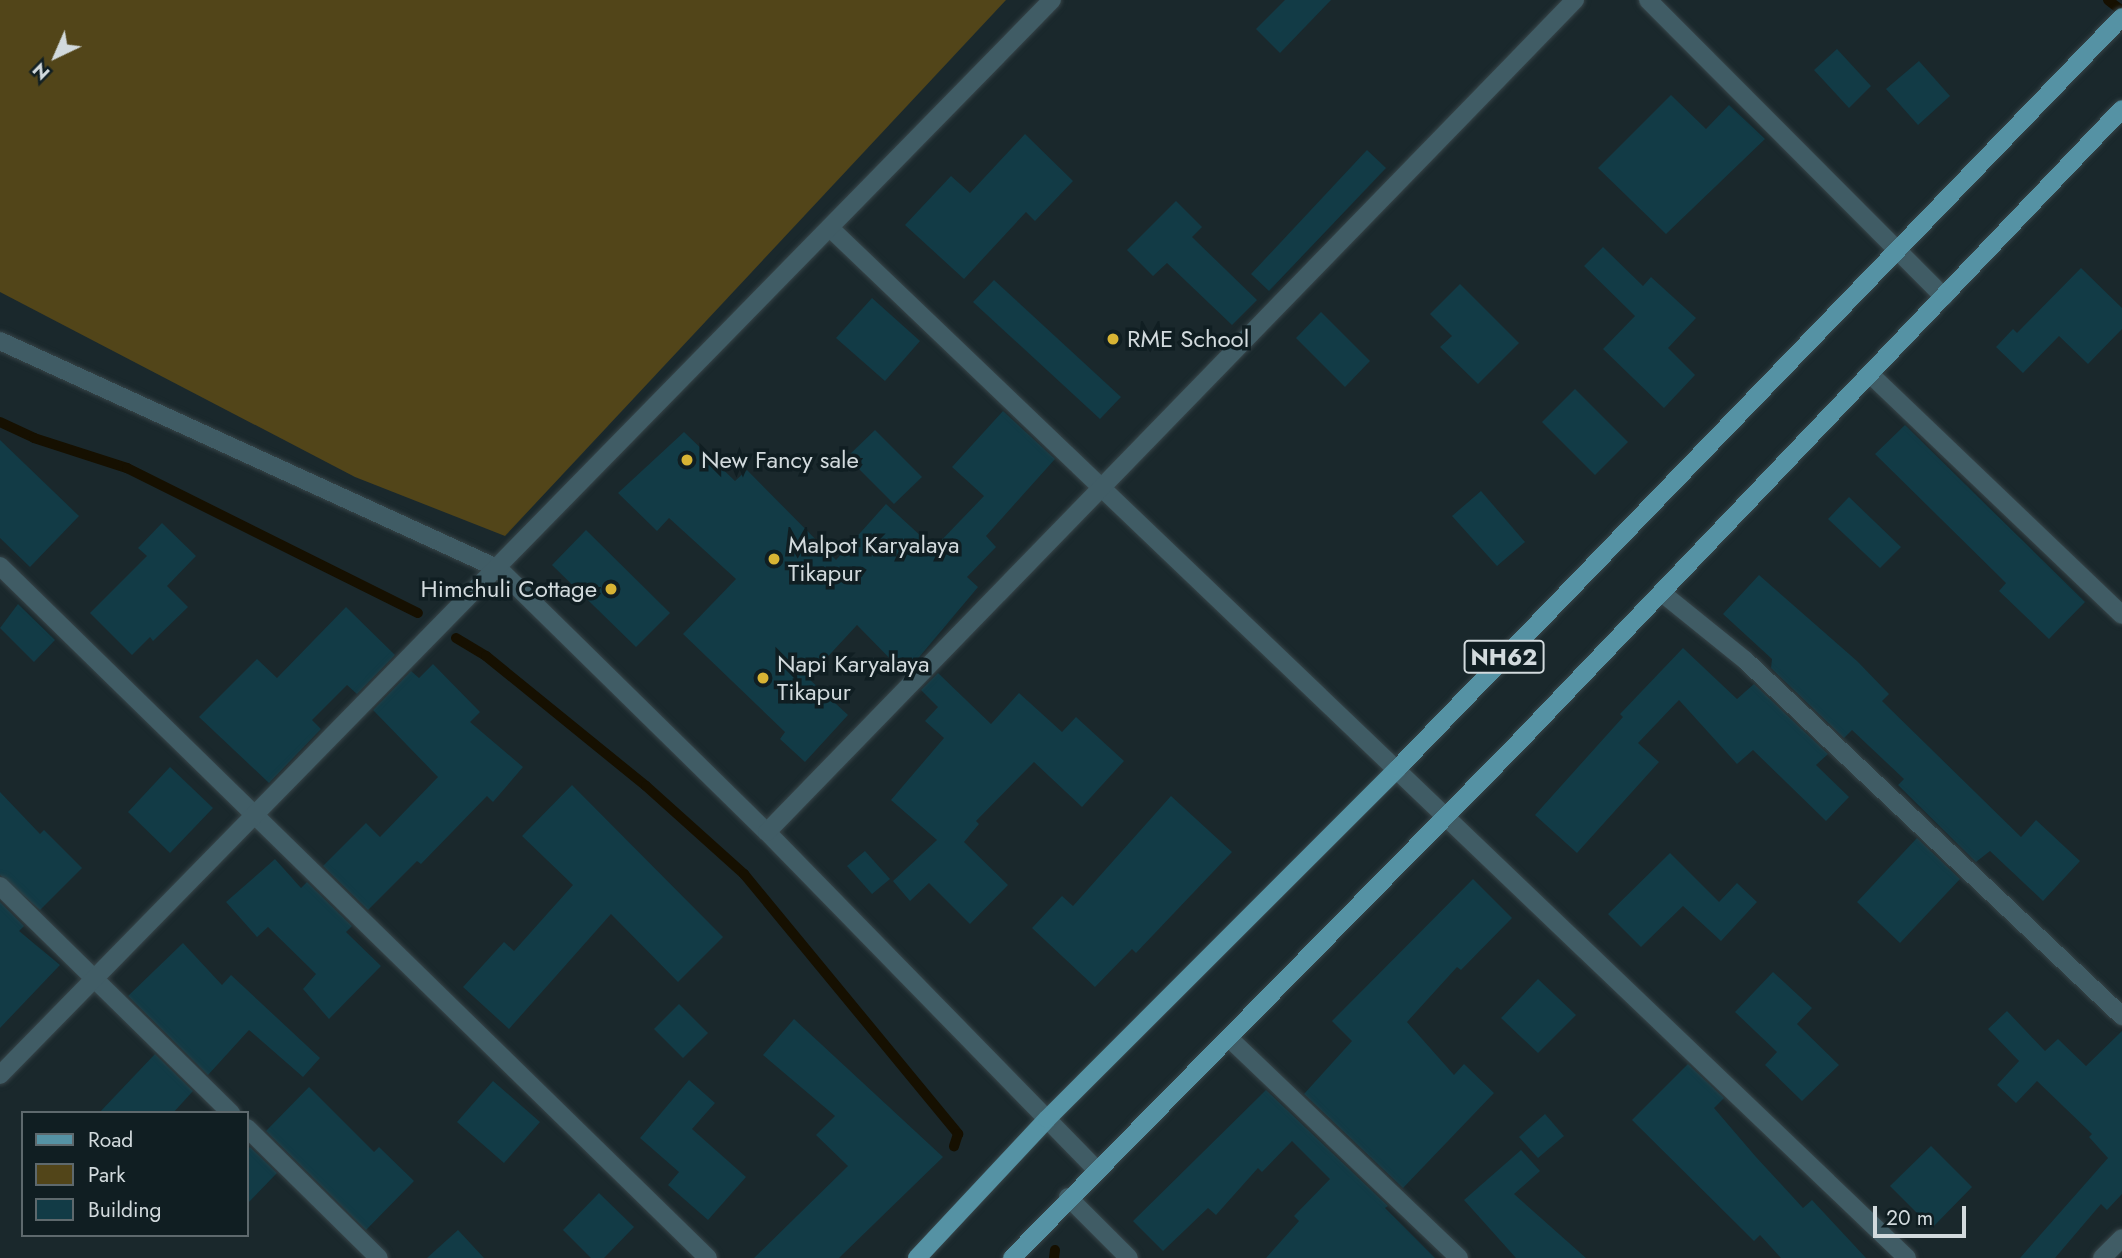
<!DOCTYPE html>
<html>
<head>
<meta charset="utf-8">
<style>
	body { margin:0 }
	#map { position:relative; width:2122px; height:1258px; overflow:hidden; background:#1a282c; font-family:Jost,sans-serif }
	div>[style] { position:absolute }
	[style*='--x'] { left:calc(var(--x)*1px); top:calc(var(--y)*1px); width:calc(var(--w)*1px); rotate:calc(var(--a)*1deg) }
	.green>* { inset:0; background:#524519 }
	.stream>* { height:10px; margin:-5px; padding:0 5px; transform-origin:5px; border-radius:5px; background:#161001 }
	.building>* { inset:0; background:#123b46 }
	.roads { filter:drop-shadow(0 0 2px #374448) drop-shadow(0 0 2px #374448) }
	.minor>* { height:18px; margin:-9px; padding:0 9px; transform-origin:9px; border-radius:9px; background:#405c65 }
	.primary>* { height:18px; margin:-9px; padding:0 9px; transform-origin:9px; border-radius:9px; background:#5592a4 }
	.dots>* { width:19px; height:19px; translate:-50% -50%; box-sizing:border-box; border:4px solid #101e22; border-radius:50% }
	span { translate:-50% -50%; white-space:nowrap; text-align:center; line-height:1.15; -webkit-text-stroke:7px #101e22; paint-order:stroke }
	.shield-label span { padding:2px 5px; background:#101e22; border:2px solid; border-radius:5px; -webkit-text-stroke-width:0 }
	.shield-label { font-size:23px; color:#d2dadd; font-weight:700 }
	.poi-label { font-size:24px; color:#d2dadd }
	.left { translate:0 -50%; text-align:left }
	.right { translate:-100% -50%; text-align:right }
	.legend { position:absolute; left:21px; top:1111px; width:228px; height:126px; box-sizing:border-box; background:#101e22; border:2px solid #5e696d; margin:0; padding:9px 12px; list-style:none; font-size:21px; color:#d2dadd }
	.legend li { display:flex; align-items:center; gap:14px; height:35px }
	.legend b { width:35px; border:2px solid #5e696d }
	.north { position:absolute; left:21px; top:21px; width:70px; height:70px; -webkit-text-stroke:5px #101e22; paint-order:stroke; rotate:224deg; font-size:19px; font-weight:700; line-height:28px; text-align:center; color:#d2dadd }
	.north::after { content:''; display:block; margin:auto; width:24px; height:32px; background:#d2dadd; clip-path:polygon(50% 0,100% 100%,50% 72%,0 100%) }
	.scale { position:absolute; left:1873px; top:1206px; width:93px; height:32px; box-sizing:border-box; border:4px solid #d2dadd; border-top:0; padding-left:9px; font-size:21px; line-height:24px; white-space:nowrap; color:#d2dadd; -webkit-text-stroke:5px #101e22; paint-order:stroke }
</style>
</head>
<body>
<div id="map">
	<div class="green">
		<i style="clip-path:polygon(0 0,1006px 0,505px 536px,355px 477px,0 292px)"></i>
	</div>
	<div class="stream">
		<i style="--x:2108;--y:0;--w:18;--a:38"></i>
		<i style="--x:0;--y:422;--w:38;--a:25"></i>
		<i style="--x:34;--y:438;--w:98;--a:17.9"></i>
		<i style="--x:127;--y:468;--w:325;--a:26.5"></i>
		<i style="--x:456;--y:638;--w:35;--a:31"></i>
		<i style="--x:486;--y:656;--w:206;--a:39.1"></i>
		<i style="--x:646;--y:786;--w:132;--a:41.9"></i>
		<i style="--x:744;--y:874;--w:337;--a:50.5"></i>
		<i style="--x:958;--y:1134;--w:13;--a:108"></i>
		<i style="--x:1054;--y:1258;--w:8;--a:-83"></i>
	</div>
	<div class="building">
		<i style="clip-path:polygon(1285px 0,1331px 0,1280px 53px,1256px 29px)"></i>
		<i style="clip-path:polygon(1837px 49px,1871px 86px,1849px 108px,1814px 70px)"></i>
		<i style="clip-path:polygon(1919px 61px,1950px 96px,1918px 125px,1886px 89px)"></i>
		<i style="clip-path:polygon(1671px 95px,1706px 129px,1729px 105px,1765px 139px,1666px 234px,1598px 168px)"></i>
		<i style="clip-path:polygon(1025px 134px,1073px 181px,1035px 221px,1026px 212px,964px 279px,905px 225px,951px 176px,970px 193px)"></i>
		<i style="clip-path:polygon(1367px 150px,1386px 168px,1269px 291px,1251px 274px)"></i>
		<i style="clip-path:polygon(1176px 201px,1202px 227px,1192px 237px,1257px 300px,1232px 325px,1167px 263px,1153px 276px,1127px 250px)"></i>
		<i style="clip-path:polygon(1603px 247px,1643px 286px,1651px 277px,1696px 318px,1668px 348px,1695px 375px,1664px 408px,1603px 349px,1635px 316px,1584px 266px)"></i>
		<i style="clip-path:polygon(2081px 268px,2122px 308px,2122px 329px,2088px 364px,2059px 336px,2023px 373px,1996px 347px,2013px 329px,2017px 333px)"></i>
		<i style="clip-path:polygon(994px 280px,1121px 397px,1100px 419px,973px 302px)"></i>
		<i style="clip-path:polygon(1460px 284px,1519px 343px,1478px 384px,1440px 347px,1452px 336px,1430px 314px)"></i>
		<i style="clip-path:polygon(872px 298px,920px 341px,885px 381px,836px 338px)"></i>
		<i style="clip-path:polygon(1321px 312px,1370px 361px,1345px 387px,1296px 338px)"></i>
		<i style="clip-path:polygon(1575px 389px,1628px 442px,1595px 475px,1542px 422px)"></i>
		<i style="clip-path:polygon(1003px 411px,1055px 459px,986px 536px,996px 547px,967px 577px,978px 587px,905px 674px,857px 625px,808px 678px,848px 715px,805px 762px,780px 739px,785px 732px,683px 634px,736px 579px,669px 518px,657px 531px,618px 493px,684px 432px,735px 481px,747px 470px,836px 560px,886px 504px,934px 548px,984px 496px,952px 467px)"></i>
		<i style="clip-path:polygon(1905px 425px,2085px 602px,2049px 639px,1999px 591px,2006px 583px,1875px 454px)"></i>
		<i style="clip-path:polygon(875px 430px,922px 477px,894px 504px,847px 457px)"></i>
		<i style="clip-path:polygon(0 440px,79px 516px,30px 567px,0 538px)"></i>
		<i style="clip-path:polygon(1481px 491px,1525px 542px,1497px 566px,1452px 516px)"></i>
		<i style="clip-path:polygon(1849px 497px,1901px 547px,1880px 568px,1828px 519px)"></i>
		<i style="clip-path:polygon(162px 523px,196px 556px,167px 586px,188px 607px,153px 641px,150px 637px,132px 655px,90px 613px,147px 556px,138px 548px)"></i>
		<i style="clip-path:polygon(586px 530px,670px 613px,636px 647px,552px 565px)"></i>
		<i style="clip-path:polygon(1759px 575px,1857px 661px,1889px 694px,1882px 701px,2021px 837px,2036px 820px,2080px 861px,2043px 901px,1990px 851px,1976px 862px,1898px 785px,1904px 779px,1852px 730px,1844px 738px,1771px 668px,1772px 659px,1723px 614px)"></i>
		<i style="clip-path:polygon(18px 604px,55px 640px,34px 662px,0 628px)"></i>
		<i style="clip-path:polygon(346px 607px,395px 655px,357px 694px,347px 685px,312px 720px,321px 729px,269px 783px,199px 717px,257px 659px,277px 678px)"></i>
		<i style="clip-path:polygon(1683px 648px,1737px 699px,1754px 684px,1828px 754px,1816px 765px,1849px 797px,1826px 821px,1753px 750px,1737px 764px,1679px 700px,1638px 743px,1659px 762px,1577px 853px,1535px 815px,1623px 717px,1620px 714px)"></i>
		<i style="clip-path:polygon(433px 664px,480px 712px,470px 722px,523px 767px,493px 802px,487px 796px,421px 864px,417px 861px,368px 910px,323px 866px,366px 823px,380px 837px,438px 777px,373px 710px,411px 671px,419px 678px)"></i>
		<i style="clip-path:polygon(938px 673px,991px 724px,1019px 693px,1062px 732px,1076px 717px,1124px 761px,1082px 807px,1034px 762px,976px 821px,979px 824px,964px 842px,1008px 885px,970px 924px,929px 883px,910px 901px,893px 881px,937px 840px,891px 800px,944px 738px,925px 721px,938px 707px,921px 690px)"></i>
		<i style="clip-path:polygon(170px 767px,213px 808px,170px 853px,128px 812px)"></i>
		<i style="clip-path:polygon(572px 785px,723px 937px,678px 982px,611px 914px,509px 1029px,463px 987px,504px 942px,514px 951px,573px 885px,522px 836px)"></i>
		<i style="clip-path:polygon(0 792px,40px 834px,44px 830px,82px 868px,40px 910px,0 875px)"></i>
		<i style="clip-path:polygon(1171px 796px,1232px 852px,1136px 953px,1132px 949px,1095px 987px,1032px 928px,1062px 896px,1073px 906px)"></i>
		<i style="clip-path:polygon(1917px 838px,1960px 879px,1900px 943px,1857px 902px)"></i>
		<i style="clip-path:polygon(865px 851px,890px 879px,872px 894px,847px 866px)"></i>
		<i style="clip-path:polygon(1670px 853px,1719px 902px,1737px 883px,1757px 902px,1721px 941px,1683px 906px,1641px 947px,1608px 914px)"></i>
		<i style="clip-path:polygon(275px 859px,301px 888px,307px 882px,352px 926px,346px 932px,381px 966px,329px 1019px,303px 989px,316px 974px,268px 927px,257px 937px,226px 902px)"></i>
		<i style="clip-path:polygon(1473px 879px,1512px 918px,1461px 970px,1457px 967px,1407px 1022px,1454px 1075px,1464px 1064px,1494px 1093px,1403px 1188px,1304px 1094px,1352px 1041px,1332px 1021px)"></i>
		<i style="clip-path:polygon(0 902px,24px 926px,19px 931px,60px 965px,0 1028px)"></i>
		<i style="clip-path:polygon(183px 943px,222px 985px,231px 975px,320px 1058px,303px 1077px,249px 1030px,208px 1075px,128px 996px)"></i>
		<i style="clip-path:polygon(1773px 972px,1812px 1008px,1797px 1024px,1839px 1065px,1802px 1101px,1765px 1065px,1777px 1052px,1735px 1012px)"></i>
		<i style="clip-path:polygon(1538px 979px,1576px 1015px,1538px 1053px,1501px 1018px)"></i>
		<i style="clip-path:polygon(679px 1004px,708px 1033px,683px 1058px,654px 1029px)"></i>
		<i style="clip-path:polygon(2007px 1011px,2045px 1051px,2058px 1039px,2086px 1066px,2122px 1031px,2122px 1194px,2107px 1210px,2101px 1204px,2055px 1258px,2020px 1258px,2108px 1158px,2089px 1137px,2092px 1134px,2037px 1081px,2016px 1103px,1997px 1085px,2019px 1061px,1988px 1029px)"></i>
		<i style="clip-path:polygon(794px 1019px,943px 1157px,839px 1258px,754px 1258px,848px 1166px,816px 1135px,835px 1116px,763px 1055px)"></i>
		<i style="clip-path:polygon(155px 1054px,193px 1091px,173px 1113px,99px 1113px)"></i>
		<i style="clip-path:polygon(1688px 1064px,1724px 1098px,1714px 1108px,1756px 1157px,1803px 1208px,1812px 1200px,1866px 1258px,1781px 1258px,1760px 1235px,1754px 1241px,1632px 1120px)"></i>
		<i style="clip-path:polygon(689px 1080px,715px 1103px,692px 1129px,746px 1177px,708px 1220px,668px 1185px,679px 1172px,640px 1138px)"></i>
		<i style="clip-path:polygon(493px 1081px,540px 1122px,504px 1163px,457px 1122px)"></i>
		<i style="clip-path:polygon(309px 1087px,374px 1152px,379px 1147px,414px 1181px,366px 1230px,266px 1131px)"></i>
		<i style="clip-path:polygon(1266px 1090px,1388px 1206px,1385px 1208px,1435px 1258px,1266px 1258px,1299px 1221px,1294px 1216px,1330px 1179px,1292px 1141px,1262px 1172px,1258px 1168px,1216px 1215px,1208px 1208px,1163px 1251px,1133px 1221px)"></i>
		<i style="clip-path:polygon(1545px 1114px,1564px 1136px,1538px 1158px,1519px 1137px)"></i>
		<i style="clip-path:polygon(1931px 1146px,1972px 1187px,1932px 1228px,1890px 1186px)"></i>
		<i style="clip-path:polygon(250px 1147px,277px 1173px,247px 1204px,247px 1150px)"></i>
		<i style="clip-path:polygon(1521px 1150px,1540px 1171px,1514px 1194px,1586px 1258px,1516px 1258px,1464px 1200px)"></i>
		<i style="clip-path:polygon(599px 1193px,634px 1227px,604px 1258px,591px 1258px,563px 1230px)"></i>
		<i style="clip-path:polygon(458px 1230px,484px 1258px,427px 1258px)"></i>
	</div>
	<div class="roads">
		<div class="minor">
			<i style="--x:1648;--y:0;--w:419;--a:45.1"></i>
			<i style="--x:830;--y:228;--w:1490;--a:43.72"></i>
			<i style="--x:0;--y:341;--w:549;--a:24.56"></i>
			<i style="--x:499;--y:569;--w:375;--a:44.5"></i>
			<i style="--x:767;--y:832;--w:471;--a:45.7"></i>
			<i style="--x:1871;--y:375;--w:347;--a:43.7"></i>
			<i style="--x:0;--y:566;--w:990;--a:44.35"></i>
			<i style="--x:1662;--y:593;--w:107;--a:38.9"></i>
			<i style="--x:1745;--y:660;--w:519;--a:43.36"></i>
			<i style="--x:767;--y:832;--w:1160;--a:-45.84"></i>
			<i style="--x:0;--y:886;--w:324;--a:44.5"></i>
			<i style="--x:1229;--y:1038;--w:318;--a:43.7"></i>
			<i style="--x:0;--y:1075;--w:1504;--a:-45.62"></i>
			<i style="--x:247;--y:1128;--w:185;--a:44.6"></i>
			<i style="--x:1068;--y:1197;--w:86;--a:45"></i>
			<i style="--x:2102;--y:1258;--w:28;--a:-45"></i>
		</div>
		<div class="primary">
			<i style="--x:917;--y:1258;--w:190;--a:-46.9"></i>
			<i style="--x:1047;--y:1119;--w:496;--a:-45"></i>
			<i style="--x:1398;--y:768;--w:1043;--a:-46.05"></i>
			<i style="--x:1012;--y:1258;--w:716;--a:-45.51"></i>
			<i style="--x:1514;--y:747;--w:881;--a:-46.38"></i>
		</div>
	</div>
	<div class="dots">
		<i style="left:1113px;top:339px;background:#d8b434"></i>
		<i style="left:687px;top:460px;background:#d8b434"></i>
		<i style="left:774px;top:559px;background:#d8b434"></i>
		<i style="left:611px;top:589px;background:#d8b434"></i>
		<i style="left:763px;top:678px;background:#d8b434"></i>
	</div>
	<div class="shield-label">
		<span style="left:1504px;top:657px">NH62</span>
	</div>
	<div class="poi-label">
		<span class="left" style="left:1127px;top:339px">RME School</span>
		<span class="left" style="left:701px;top:460px">New Fancy sale</span>
		<span class="left" style="left:788px;top:559px">Malpot Karyalaya<br>Tikapur</span>
		<span class="right" style="left:597px;top:589px">Himchuli Cottage</span>
		<span class="left" style="left:777px;top:678px">Napi Karyalaya<br>Tikapur</span>
	</div>
	<ul class="legend">
	<li><b style="height:9px;background:#5592a4"></b>Road</li>
	<li><b style="height:19px;background:#524519"></b>Park</li>
	<li><b style="height:19px;background:#123b46"></b>Building</li>
	</ul>
	<div class="north">N</div>
	<div class="scale">20 m</div>
</div>
</body>
</html>
